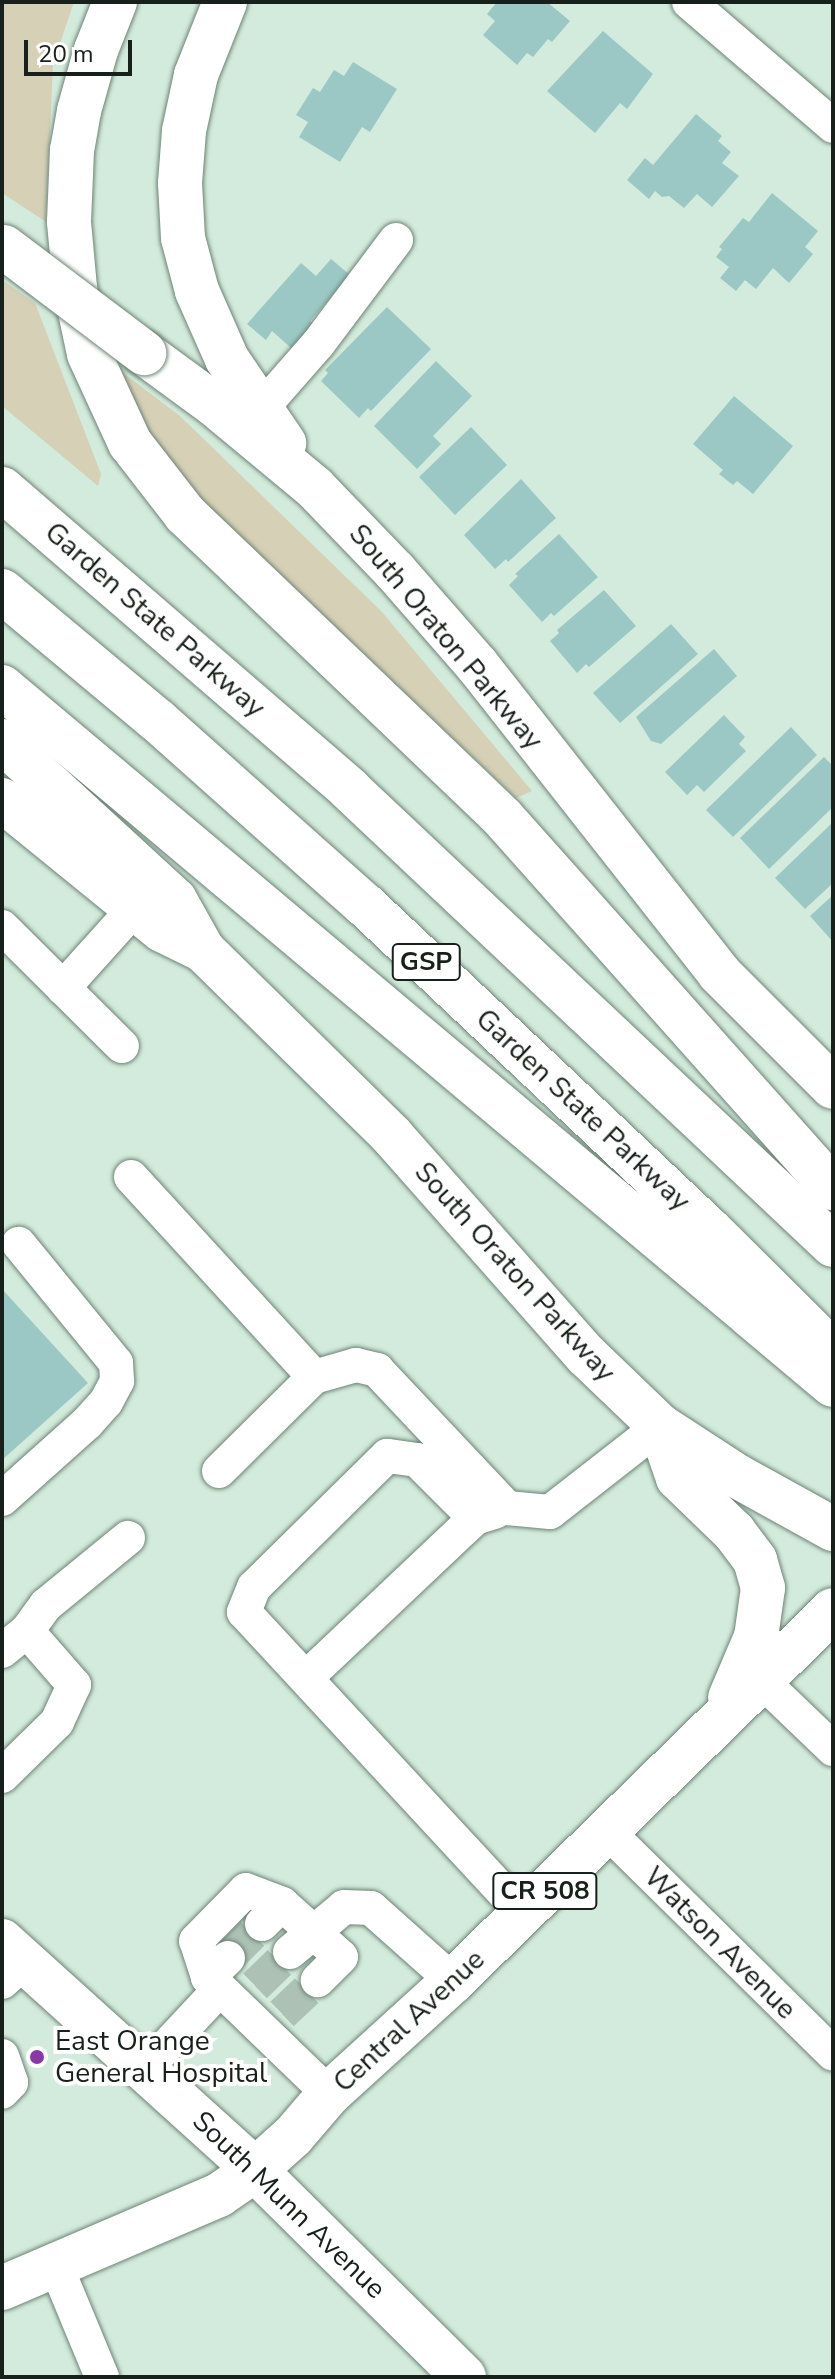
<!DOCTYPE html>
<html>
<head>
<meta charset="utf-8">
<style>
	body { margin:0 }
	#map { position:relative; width:835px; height:2379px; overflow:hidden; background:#d3ebdc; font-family:"Nunito Sans",sans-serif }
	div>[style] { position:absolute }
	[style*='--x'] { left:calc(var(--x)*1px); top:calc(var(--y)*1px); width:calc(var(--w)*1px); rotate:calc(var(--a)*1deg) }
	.green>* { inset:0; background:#d6d0b6 }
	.building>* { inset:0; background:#9bc8c5 }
	.minor-tunnel>* { height:34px; margin-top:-17px; transform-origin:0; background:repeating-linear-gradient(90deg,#adc2b5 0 34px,transparent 0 51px) }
	.roads { filter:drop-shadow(0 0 2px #6d8376) drop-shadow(0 0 2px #6d8376) }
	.minor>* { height:34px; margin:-17px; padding:0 17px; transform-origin:17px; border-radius:17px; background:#fff }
	.major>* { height:44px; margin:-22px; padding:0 22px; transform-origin:22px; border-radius:22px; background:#fff }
	.highway>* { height:44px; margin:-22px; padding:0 22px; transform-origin:22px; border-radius:22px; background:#fff }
	.bridges { filter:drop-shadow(0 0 2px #6d8376) drop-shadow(0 0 2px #6d8376) }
	.major-bridge>* { height:44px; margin:-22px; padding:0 22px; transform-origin:22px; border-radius:22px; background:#fff }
	.dots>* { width:22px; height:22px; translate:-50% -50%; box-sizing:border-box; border:4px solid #fff; border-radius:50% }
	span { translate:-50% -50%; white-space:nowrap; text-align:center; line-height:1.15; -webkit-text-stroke:8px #fff; paint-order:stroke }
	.shield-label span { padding:2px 6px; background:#fff; border:2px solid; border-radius:6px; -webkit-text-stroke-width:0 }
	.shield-label { font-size:26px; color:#17201b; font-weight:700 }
	.street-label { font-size:28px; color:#17201b }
	.poi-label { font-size:28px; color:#17201b }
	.left { translate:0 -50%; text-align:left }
	.frame { position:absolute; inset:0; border:4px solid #17201b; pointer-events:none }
	.scale { position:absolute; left:24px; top:40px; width:108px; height:36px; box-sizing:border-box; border:4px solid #17201b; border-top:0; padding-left:10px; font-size:24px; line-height:28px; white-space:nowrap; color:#17201b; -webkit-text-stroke:6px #fff; paint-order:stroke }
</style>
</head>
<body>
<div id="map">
	<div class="green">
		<i style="clip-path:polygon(2px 2px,74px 2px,53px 64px,46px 222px,2px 193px)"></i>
		<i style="clip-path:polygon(2px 280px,35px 303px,101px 474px,98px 486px,2px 406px)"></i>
		<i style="clip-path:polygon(118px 369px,180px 416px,382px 612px,532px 791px,516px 798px,197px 496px,147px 434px)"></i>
	</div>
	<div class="building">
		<i style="clip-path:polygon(497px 2px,547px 2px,570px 21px,552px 42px,548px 39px,533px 57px,527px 53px,517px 65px,483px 35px,495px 21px,487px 14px)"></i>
		<i style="clip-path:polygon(603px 31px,653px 74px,627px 109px,620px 103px,595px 133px,547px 91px)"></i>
		<i style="clip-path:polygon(353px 62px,397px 89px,370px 132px,362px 127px,340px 162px,299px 137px,308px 122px,296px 115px,313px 88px,320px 92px,334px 70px,344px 76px)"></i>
		<i style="clip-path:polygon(696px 114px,722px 136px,718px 141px,731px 152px,722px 163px,739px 176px,712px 207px,697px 194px,684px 208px,669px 196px,662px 197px,655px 191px,649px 199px,627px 180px,645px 158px,653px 165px)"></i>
		<i style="clip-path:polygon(772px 193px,818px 231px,805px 247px,813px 254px,789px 283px,773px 268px,756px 289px,745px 280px,736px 291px,720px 278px,729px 267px,716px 257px,722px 249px,719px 247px,743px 218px,749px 222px)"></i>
		<i style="clip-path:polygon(331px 259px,350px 275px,310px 321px,321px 331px,299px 355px,272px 331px,266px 340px,247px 324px,301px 263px,316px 276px)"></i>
		<i style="clip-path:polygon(387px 307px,431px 349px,371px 411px,368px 408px,359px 418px,321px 381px,328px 373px,325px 370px)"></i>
		<i style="clip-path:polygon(436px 361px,472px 396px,433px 436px,441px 444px,417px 469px,374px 426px)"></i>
		<i style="clip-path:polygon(734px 396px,793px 446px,753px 494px,737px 481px,733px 485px,719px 474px,723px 470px,693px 444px)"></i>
		<i style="clip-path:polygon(471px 427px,507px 465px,455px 515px,419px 477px)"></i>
		<i style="clip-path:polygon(521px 479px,556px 518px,508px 562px,506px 559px,495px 569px,464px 535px)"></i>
		<i style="clip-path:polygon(559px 534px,598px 577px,554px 616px,551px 613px,542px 622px,509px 585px,518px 576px,515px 574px)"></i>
		<i style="clip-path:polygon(604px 590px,636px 626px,589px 667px,586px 664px,577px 673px,550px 641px,559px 633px,557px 630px)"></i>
		<i style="clip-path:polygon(671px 624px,698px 654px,620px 723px,593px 693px)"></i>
		<i style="clip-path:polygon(714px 649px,737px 676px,661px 744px,651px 741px,636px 717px)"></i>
		<i style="clip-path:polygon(724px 715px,745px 737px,739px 744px,746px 751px,704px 792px,697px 785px,687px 795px,665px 772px)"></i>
		<i style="clip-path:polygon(791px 727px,817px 755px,733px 837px,706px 810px)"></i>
		<i style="clip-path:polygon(824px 757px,833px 766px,833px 807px,769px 869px,740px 838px)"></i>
		<i style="clip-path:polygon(833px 822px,833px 883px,805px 909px,775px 878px)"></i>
		<i style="clip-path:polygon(833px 895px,833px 942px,810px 916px)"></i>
		<i style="clip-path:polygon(2px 1289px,88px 1383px,2px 1460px)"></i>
	</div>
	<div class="minor-tunnel">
		<i style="--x:228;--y:1958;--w:48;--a:-45"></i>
		<i style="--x:255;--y:1986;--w:49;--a:-44.2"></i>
		<i style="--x:282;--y:2014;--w:50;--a:-43.4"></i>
	</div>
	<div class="roads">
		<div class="minor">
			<i style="--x:689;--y:2;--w:190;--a:40.7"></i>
			<i style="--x:261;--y:409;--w:86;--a:-48.8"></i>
			<i style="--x:318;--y:344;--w:130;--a:-53.1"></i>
			<i style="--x:2;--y:927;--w:169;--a:44.8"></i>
			<i style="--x:63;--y:988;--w:108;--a:-48"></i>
			<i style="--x:131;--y:1177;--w:271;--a:47.5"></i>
			<i style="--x:219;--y:1471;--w:134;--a:-44.7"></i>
			<i style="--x:314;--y:1377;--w:44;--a:-15.9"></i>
			<i style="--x:356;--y:1365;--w:22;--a:13"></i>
			<i style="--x:377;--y:1370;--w:190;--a:46.7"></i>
			<i style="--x:507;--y:1508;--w:43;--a:5.3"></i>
			<i style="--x:550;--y:1512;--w:140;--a:-38"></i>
			<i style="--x:2;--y:1499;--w:114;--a:-41.8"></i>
			<i style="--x:87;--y:1423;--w:28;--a:-48"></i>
			<i style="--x:106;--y:1402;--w:24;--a:-62"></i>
			<i style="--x:117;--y:1381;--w:18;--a:-93"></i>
			<i style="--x:116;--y:1363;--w:154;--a:-129.2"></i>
			<i style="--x:475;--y:1518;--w:82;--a:-135"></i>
			<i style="--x:417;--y:1460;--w:30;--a:-172"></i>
			<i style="--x:387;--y:1456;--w:187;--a:135.4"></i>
			<i style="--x:254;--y:1587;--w:27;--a:112"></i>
			<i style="--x:244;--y:1612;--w:410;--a:47.2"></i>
			<i style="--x:2;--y:1651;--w:32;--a:-39"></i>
			<i style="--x:27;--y:1631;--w:32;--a:-54"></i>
			<i style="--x:46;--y:1605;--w:106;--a:-39.3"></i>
			<i style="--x:307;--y:1677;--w:231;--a:-43.4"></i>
			<i style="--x:475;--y:1518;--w:21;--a:-17"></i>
			<i style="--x:761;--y:1680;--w:100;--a:43.8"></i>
			<i style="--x:2;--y:1776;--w:77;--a:-44.5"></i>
			<i style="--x:57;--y:1722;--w:41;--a:-65.3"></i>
			<i style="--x:74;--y:1685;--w:72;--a:-131"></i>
			<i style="--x:607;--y:1831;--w:317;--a:44.6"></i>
			<i style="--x:262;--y:1924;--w:28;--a:-45"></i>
			<i style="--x:282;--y:1904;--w:79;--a:41.9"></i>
			<i style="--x:341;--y:1957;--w:33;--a:135"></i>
			<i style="--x:290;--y:1952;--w:70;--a:-39.8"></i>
			<i style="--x:344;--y:1907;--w:27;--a:2"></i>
			<i style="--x:371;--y:1908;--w:110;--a:41.7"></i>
			<i style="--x:228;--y:1958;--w:28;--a:136"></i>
			<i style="--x:208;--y:1977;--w:168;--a:44"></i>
			<i style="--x:208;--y:1977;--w:38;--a:-108"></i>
			<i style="--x:196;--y:1941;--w:71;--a:-45.6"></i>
			<i style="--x:246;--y:1890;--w:39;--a:21"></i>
			<i style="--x:2;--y:1982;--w:31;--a:-42"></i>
			<i style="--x:2;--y:2056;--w:28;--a:71"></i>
			<i style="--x:11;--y:2082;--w:13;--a:132"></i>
			<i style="--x:146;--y:2068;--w:108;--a:-46.9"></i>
			<i style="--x:56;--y:2266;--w:120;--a:67.5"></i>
		</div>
		<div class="major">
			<i style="--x:225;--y:2;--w:79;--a:111.7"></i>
			<i style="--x:196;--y:75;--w:57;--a:102.1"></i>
			<i style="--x:184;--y:131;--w:52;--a:94.4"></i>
			<i style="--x:180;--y:183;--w:55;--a:86.9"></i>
			<i style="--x:183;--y:238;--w:55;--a:75.2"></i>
			<i style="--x:197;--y:291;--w:74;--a:66.2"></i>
			<i style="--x:227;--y:359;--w:102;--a:55.8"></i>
			<i style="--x:144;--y:353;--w:88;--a:36.2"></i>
			<i style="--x:215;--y:405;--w:130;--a:39.7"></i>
			<i style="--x:315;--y:488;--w:115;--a:46.1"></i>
			<i style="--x:395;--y:571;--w:125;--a:48.9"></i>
			<i style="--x:477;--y:665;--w:392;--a:51.8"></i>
			<i style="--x:719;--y:973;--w:161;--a:45"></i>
			<i style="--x:2;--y:800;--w:206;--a:39.1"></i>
			<i style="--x:162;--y:930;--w:46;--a:26"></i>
			<i style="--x:203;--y:950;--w:265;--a:44.5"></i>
			<i style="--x:392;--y:1136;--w:293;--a:48.5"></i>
			<i style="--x:586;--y:1355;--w:103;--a:43.8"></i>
			<i style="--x:660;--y:1426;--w:92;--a:33"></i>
			<i style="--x:737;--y:1476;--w:110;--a:28.9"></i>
			<i style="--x:660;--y:1426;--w:55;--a:70.9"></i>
			<i style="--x:678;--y:1478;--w:78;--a:44"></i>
			<i style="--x:734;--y:1532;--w:35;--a:53"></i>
			<i style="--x:755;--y:1560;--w:29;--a:74"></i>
			<i style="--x:763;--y:1588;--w:49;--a:98.1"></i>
			<i style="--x:756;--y:1637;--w:66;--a:113.1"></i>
			<i style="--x:2;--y:1941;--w:341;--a:42.1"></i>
			<i style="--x:255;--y:2170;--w:294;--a:44.7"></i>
			<i style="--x:2;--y:2288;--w:236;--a:-23.2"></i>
			<i style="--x:219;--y:2195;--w:44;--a:-34.8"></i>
			<i style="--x:255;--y:2170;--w:51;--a:-41.8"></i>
			<i style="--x:293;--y:2136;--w:55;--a:-49.4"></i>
			<i style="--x:329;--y:2094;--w:168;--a:-42.3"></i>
			<i style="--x:453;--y:1981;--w:531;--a:-44.31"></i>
		</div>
		<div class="highway">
			<i style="--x:115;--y:2;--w:52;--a:111.6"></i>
			<i style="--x:96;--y:50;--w:63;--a:105.6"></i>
			<i style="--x:79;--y:111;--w:40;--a:100"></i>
			<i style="--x:72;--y:150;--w:72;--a:92.4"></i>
			<i style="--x:69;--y:222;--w:66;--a:84.8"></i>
			<i style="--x:75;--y:288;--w:67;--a:78"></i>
			<i style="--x:89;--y:354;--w:98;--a:65.3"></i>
			<i style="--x:130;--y:443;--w:90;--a:52.2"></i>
			<i style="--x:185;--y:514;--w:439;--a:43.7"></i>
			<i style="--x:502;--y:817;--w:497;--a:48.3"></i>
			<i style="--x:2;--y:489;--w:459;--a:40.8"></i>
			<i style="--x:349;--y:789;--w:665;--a:43.29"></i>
			<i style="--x:2;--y:591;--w:202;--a:39.8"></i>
			<i style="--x:157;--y:720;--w:278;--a:41.7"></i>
			<i style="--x:365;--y:905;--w:473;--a:43.3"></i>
			<i style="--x:709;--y:1229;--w:175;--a:44.8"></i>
			<i style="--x:2;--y:687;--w:1085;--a:40.03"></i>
			<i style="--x:2;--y:741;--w:235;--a:42.6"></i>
			<i style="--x:175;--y:900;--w:57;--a:60.8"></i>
		</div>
	</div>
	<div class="bridges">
		<div class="major-bridge">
			<i style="--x:4;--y:247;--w:176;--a:37.1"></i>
		</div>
	</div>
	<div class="dots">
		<i style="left:37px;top:2057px;background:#8b38a7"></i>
	</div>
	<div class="shield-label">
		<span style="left:426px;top:962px">GSP</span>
		<span style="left:545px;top:1891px">CR 508</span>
	</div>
	<div class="street-label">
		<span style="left:155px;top:620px;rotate:41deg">Garden State Parkway</span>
		<span style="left:446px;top:637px;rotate:50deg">South Oraton Parkway</span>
		<span style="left:583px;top:1110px;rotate:43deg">Garden State Parkway</span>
		<span style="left:515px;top:1272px;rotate:48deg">South Oraton Parkway</span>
		<span style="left:720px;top:1943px;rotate:45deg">Watson Avenue</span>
		<span style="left:409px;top:2021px;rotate:-43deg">Central Avenue</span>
		<span style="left:289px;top:2205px;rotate:44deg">South Munn Avenue</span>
	</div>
	<div class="poi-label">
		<span class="left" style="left:55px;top:2057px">East Orange<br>General Hospital</span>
	</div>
	<div class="frame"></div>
	<div class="scale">20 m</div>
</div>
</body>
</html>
